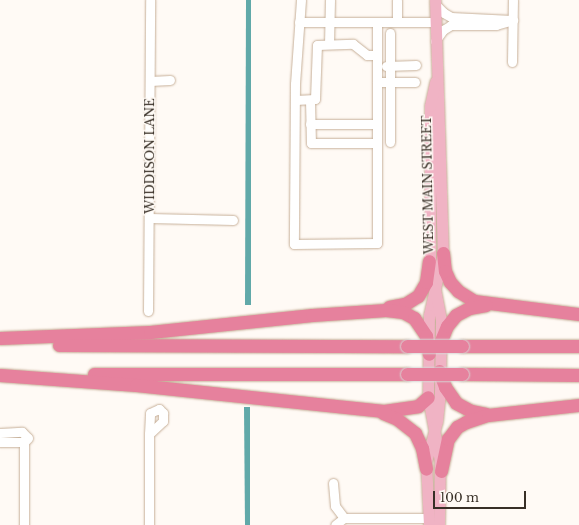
<!DOCTYPE html>
<html>
<head>
<meta charset="utf-8">
<style>
	body { margin:0 }
	#map { position:relative; width:579px; height:525px; overflow:hidden; background:#fffaf5; font-family:"Libre Baskerville",serif }
	div>[style] { position:absolute }
	[style*='--x'] { left:calc(var(--x)*1px); top:calc(var(--y)*1px); width:calc(var(--w)*1px); rotate:calc(var(--a)*1deg) }
	.water>* { inset:0; background:#61a9a9 }
	.roads { filter:drop-shadow(0 0 1px #c7b099) drop-shadow(0 0 1px #c7b099) }
	.minor>* { height:9px; margin:-4.5px; padding:0 4.5px; transform-origin:4.5px; border-radius:4.5px; background:#fff }
	.major>* { height:11px; margin:-5.5px; padding:0 5.5px; transform-origin:5.5px; border-radius:5.5px; background:#f0b3c4 }
	.highway>* { height:13px; margin:-6.5px; padding:0 6.5px; transform-origin:6.5px; border-radius:6.5px; background:#e6819d }
	.bridges { filter:drop-shadow(0 0 1px #d7d5d4) drop-shadow(0 0 1px #d7d5d4) }
	.highway-bridge>* { height:13px; margin:-6.5px; padding:0 6.5px; transform-origin:6.5px; border-radius:6.5px; background:#e6819d }
	span { translate:-50% -50%; white-space:nowrap; text-align:center; line-height:1.15; -webkit-text-stroke:3px #fffaf5; paint-order:stroke }
	.street-label { font-size:12px; color:#382f26 }
	.scale { position:absolute; left:433px; top:491px; width:93px; height:18px; box-sizing:border-box; border:2px solid #382f26; border-top:0; padding-left:5px; font-size:12px; line-height:14px; white-space:nowrap; color:#382f26; -webkit-text-stroke:3px #fffaf5; paint-order:stroke }
</style>
</head>
<body>
<div id="map">
	<div class="water">
		<i style="clip-path:polygon(246px 0,251px 0,251px 305px,245px 305px)"></i>
		<i style="clip-path:polygon(244px 407px,250px 407px,250px 525px,245px 525px)"></i>
	</div>
	<div class="roads">
		<div class="minor">
			<i style="--x:301;--y:0;--w:84;--a:94.1"></i>
			<i style="--x:295;--y:84;--w:160;--a:90.4"></i>
			<i style="--x:294;--y:244;--w:83;--a:-0.7"></i>
			<i style="--x:377;--y:243;--w:221;--a:-90"></i>
			<i style="--x:397;--y:0;--w:21;--a:90"></i>
			<i style="--x:435;--y:4;--w:13;--a:45"></i>
			<i style="--x:444;--y:13;--w:8;--a:30"></i>
			<i style="--x:451;--y:17;--w:61;--a:2.8"></i>
			<i style="--x:299;--y:22;--w:136;--a:0"></i>
			<i style="--x:390;--y:33;--w:109;--a:90"></i>
			<i style="--x:435;--y:41;--w:14;--a:-54"></i>
			<i style="--x:443;--y:30;--w:9;--a:-32"></i>
			<i style="--x:451;--y:25;--w:45;--a:0"></i>
			<i style="--x:496;--y:25;--w:18;--a:-16"></i>
			<i style="--x:329;--y:44;--w:44;--a:-88.7"></i>
			<i style="--x:512;--y:62;--w:62;--a:-89.1"></i>
			<i style="--x:386;--y:66;--w:30;--a:-2"></i>
			<i style="--x:150;--y:81;--w:20;--a:-3"></i>
			<i style="--x:377;--y:82;--w:38;--a:0"></i>
			<i style="--x:295;--y:100;--w:20;--a:-3"></i>
			<i style="--x:315;--y:99;--w:54;--a:-87.9"></i>
			<i style="--x:317;--y:45;--w:36;--a:-2"></i>
			<i style="--x:353;--y:44;--w:18;--a:38"></i>
			<i style="--x:367;--y:55;--w:10;--a:0"></i>
			<i style="--x:310;--y:100;--w:43;--a:88.7"></i>
			<i style="--x:311;--y:143;--w:66;--a:0"></i>
			<i style="--x:310;--y:124;--w:67;--a:0"></i>
			<i style="--x:150;--y:218;--w:83;--a:1.4"></i>
			<i style="--x:148;--y:311;--w:311;--a:-89.6"></i>
			<i style="--x:159;--y:409;--w:6;--a:45"></i>
			<i style="--x:163;--y:413;--w:8;--a:90"></i>
			<i style="--x:163;--y:421;--w:19;--a:137"></i>
			<i style="--x:149;--y:434;--w:21;--a:-87"></i>
			<i style="--x:150;--y:413;--w:10;--a:-24"></i>
			<i style="--x:0;--y:433;--w:22;--a:-3"></i>
			<i style="--x:22;--y:432;--w:8;--a:45"></i>
			<i style="--x:28;--y:438;--w:6;--a:135"></i>
			<i style="--x:24;--y:442;--w:83;--a:90"></i>
			<i style="--x:149;--y:434;--w:91;--a:90"></i>
			<i style="--x:0;--y:442;--w:24;--a:0"></i>
			<i style="--x:333;--y:483;--w:23;--a:85"></i>
			<i style="--x:335;--y:506;--w:15;--a:53"></i>
			<i style="--x:344;--y:518;--w:11;--a:142"></i>
			<i style="--x:344;--y:518;--w:80;--a:0"></i>
		</div>
		<div class="major">
			<i style="--x:435;--y:0;--w:253;--a:88.2"></i>
			<i style="--x:443;--y:253;--w:64;--a:102.7"></i>
			<i style="--x:429;--y:315;--w:82;--a:90.7"></i>
			<i style="--x:428;--y:397;--w:65;--a:79.4"></i>
			<i style="--x:440;--y:461;--w:64;--a:90.9"></i>
			<i style="--x:430;--y:270;--w:164;--a:-90"></i>
			<i style="--x:430;--y:106;--w:25;--a:-78"></i>
			<i style="--x:429;--y:525;--w:63;--a:-92.7"></i>
			<i style="--x:426;--y:462;--w:42;--a:-75"></i>
			<i style="--x:437;--y:421;--w:29;--a:-84"></i>
			<i style="--x:440;--y:392;--w:72;--a:-89.2"></i>
			<i style="--x:441;--y:320;--w:33;--a:-101"></i>
		</div>
		<div class="highway">
			<i style="--x:443;--y:253;--w:18;--a:84"></i>
			<i style="--x:445;--y:271;--w:12;--a:66"></i>
			<i style="--x:450;--y:282;--w:12;--a:48"></i>
			<i style="--x:458;--y:291;--w:19;--a:32"></i>
			<i style="--x:474;--y:301;--w:106;--a:7.1"></i>
			<i style="--x:389;--y:307;--w:16;--a:-11"></i>
			<i style="--x:405;--y:304;--w:15;--a:-32"></i>
			<i style="--x:418;--y:296;--w:16;--a:-60"></i>
			<i style="--x:426;--y:282;--w:21;--a:-82"></i>
			<i style="--x:0;--y:338;--w:150;--a:-2.3"></i>
			<i style="--x:150;--y:332;--w:163;--a:-6"></i>
			<i style="--x:312;--y:315;--w:74;--a:-3.9"></i>
			<i style="--x:386;--y:310;--w:17;--a:7"></i>
			<i style="--x:403;--y:312;--w:13;--a:29"></i>
			<i style="--x:414;--y:318;--w:22;--a:56"></i>
			<i style="--x:426;--y:336;--w:18;--a:81"></i>
			<i style="--x:440;--y:343;--w:18;--a:-68"></i>
			<i style="--x:447;--y:326;--w:14;--a:-51"></i>
			<i style="--x:456;--y:315;--w:15;--a:-28"></i>
			<i style="--x:469;--y:308;--w:17;--a:-10"></i>
			<i style="--x:59;--y:345;--w:348;--a:0.2"></i>
			<i style="--x:462;--y:346;--w:117;--a:0"></i>
			<i style="--x:439;--y:371;--w:17;--a:69"></i>
			<i style="--x:445;--y:387;--w:19;--a:55"></i>
			<i style="--x:456;--y:403;--w:17;--a:28"></i>
			<i style="--x:471;--y:411;--w:15;--a:11"></i>
			<i style="--x:94;--y:374;--w:313;--a:0"></i>
			<i style="--x:462;--y:374;--w:117;--a:0.5"></i>
			<i style="--x:0;--y:375;--w:136;--a:4.2"></i>
			<i style="--x:136;--y:385;--w:249;--a:6"></i>
			<i style="--x:384;--y:411;--w:34;--a:-8"></i>
			<i style="--x:418;--y:406;--w:13;--a:-42"></i>
			<i style="--x:383;--y:413;--w:15;--a:23"></i>
			<i style="--x:397;--y:419;--w:23;--a:38"></i>
			<i style="--x:415;--y:433;--w:17;--a:65"></i>
			<i style="--x:422;--y:448;--w:21;--a:79"></i>
			<i style="--x:441;--y:471;--w:33;--a:-78"></i>
			<i style="--x:448;--y:439;--w:15;--a:-53"></i>
			<i style="--x:457;--y:427;--w:10;--a:-29"></i>
			<i style="--x:466;--y:422;--w:23;--a:-18"></i>
			<i style="--x:488;--y:415;--w:92;--a:-6.3"></i>
		</div>
	</div>
	<div class="bridges">
		<div class="highway-bridge">
			<i style="--x:407;--y:346;--w:55;--a:0"></i>
			<i style="--x:407;--y:374;--w:55;--a:0"></i>
		</div>
	</div>
	<div class="street-label">
		<span style="left:150px;top:156px;rotate:-90deg">WIDDISON LANE</span>
		<span style="left:428px;top:185px;rotate:-91deg">WEST MAIN STREET</span>
	</div>
	<div class="scale">100 m</div>
</div>
</body>
</html>
